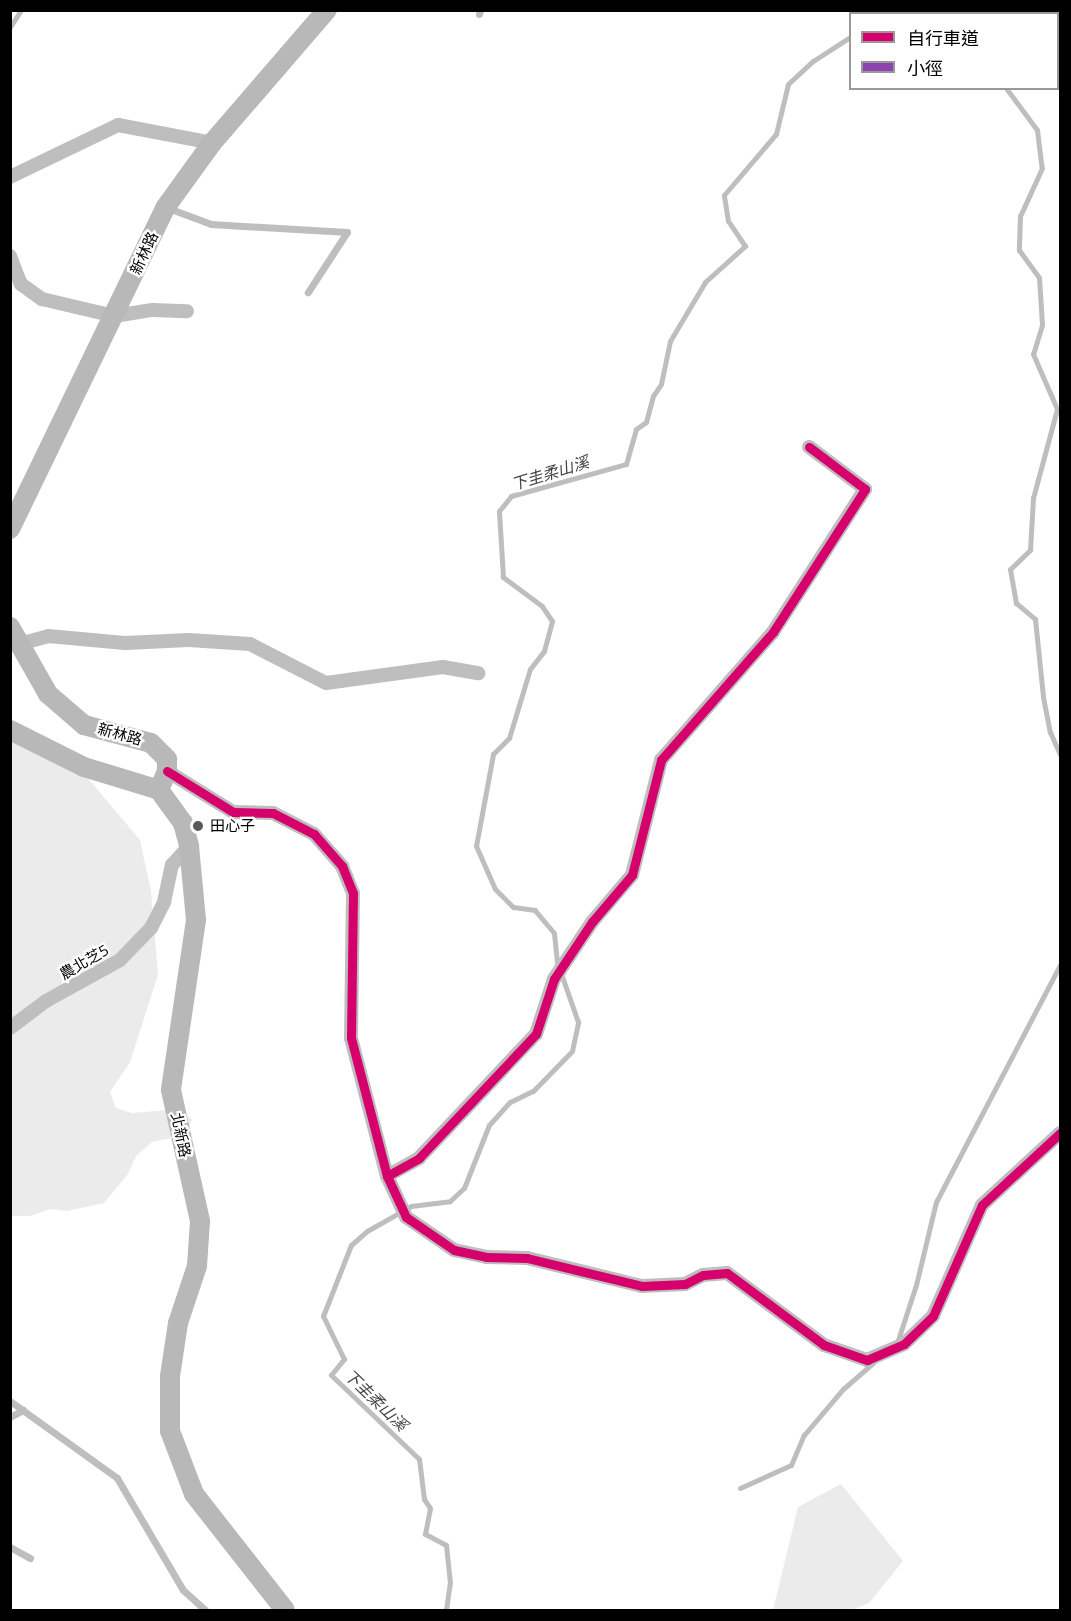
<!DOCTYPE html>
<html>
<head>
<meta charset="utf-8">
<style>
	body { margin:0 }
	#map { position:relative; width:1071px; height:1621px; overflow:hidden; background:#fff; font-family:"Open Sans","Noto Sans TC",sans-serif }
	div>[style] { position:absolute }
	[style*='--x'] { left:calc(var(--x)*1px); top:calc(var(--y)*1px); width:calc(var(--w)*1px); rotate:calc(var(--a)*1deg) }
	.green>* { inset:0; background:#ebebeb }
	.stream>* { height:5px; margin:-2.5px; padding:0 2.5px; transform-origin:2.5px; border-radius:2.5px; background:#bebebe }
	.lane>* { height:7px; margin:-3.5px; padding:0 3.5px; transform-origin:3.5px; border-radius:3.5px; background:#bebebe }
	.street>* { height:14px; margin:-7px; padding:0 7px; transform-origin:7px; border-radius:7px; background:#bebebe }
	.secondary>* { height:20px; margin:-10px; padding:0 10px; transform-origin:10px; border-radius:10px; background:#b8b8b8 }
	.quiet>* { height:8px; margin-top:-4px; transform-origin:0; background:repeating-linear-gradient(90deg,#8e44ad 0 15px,transparent 0 23px) }
	.cycleway>* { height:9px; margin:-4.5px; padding:0 4.5px; transform-origin:4.5px; border-radius:4.5px; background:#d6006c }
	.dots>* { width:16px; height:16px; translate:-50% -50%; box-sizing:border-box; border:3px solid #fff; border-radius:50% }
	span { translate:-50% -50%; white-space:nowrap; text-align:center; line-height:1.15; -webkit-text-stroke:4.5px #fff; paint-order:stroke }
	.street-label { font-size:15px; color:#000 }
	.poi-label { font-size:15px; color:#000 }
	.left { translate:0 -50%; text-align:left }
	.water-label { font-size:16px; color:#434343; font-style:italic }
	.frame { position:absolute; inset:0; border:12px solid #000; pointer-events:none }
	.legend { position:absolute; left:849px; top:12px; width:210px; height:78px; box-sizing:border-box; background:#fff; border:2px solid #999; margin:0; padding:8px 10px; list-style:none; font-size:18px; color:#000 }
	.legend li { display:flex; align-items:center; gap:12px; height:30px }
	.legend b { width:30px; border:2px solid #999 }
</style>
</head>
<body>
<div id="map">
	<div class="green">
		<i style="clip-path:polygon(10px 723px,87px 777px,140px 840px,151px 891px,158px 975px,130px 1062px,110px 1092px,116px 1108px,132px 1113px,179px 1109px,192px 1120px,185px 1135px,152px 1142px,136px 1156px,128px 1174px,104px 1203px,67px 1211px,50px 1209px,30px 1216px,10px 1216px)"></i>
		<i style="clip-path:polygon(841px 1484px,903px 1561px,869px 1603px,852px 1610px,773px 1610px,798px 1507px)"></i>
	</div>
	<div class="stream">
		<i style="--x:10;--y:27;--w:20;--a:-57"></i>
		<i style="--x:1058;--y:43;--w:2;--a:-27"></i>
		<i style="--x:1006;--y:88;--w:52;--a:53.6"></i>
		<i style="--x:1037;--y:130;--w:38;--a:83"></i>
		<i style="--x:1042;--y:168;--w:53;--a:114.6"></i>
		<i style="--x:1020;--y:216;--w:34;--a:92"></i>
		<i style="--x:1019;--y:250;--w:34;--a:54"></i>
		<i style="--x:1039;--y:278;--w:47;--a:86.3"></i>
		<i style="--x:1042;--y:325;--w:30;--a:107"></i>
		<i style="--x:1033;--y:354;--w:60;--a:66.4"></i>
		<i style="--x:1057;--y:409;--w:92;--a:105.1"></i>
		<i style="--x:1033;--y:498;--w:52;--a:93.3"></i>
		<i style="--x:1030;--y:550;--w:28;--a:136"></i>
		<i style="--x:1010;--y:569;--w:35;--a:80"></i>
		<i style="--x:1016;--y:603;--w:25;--a:40"></i>
		<i style="--x:1035;--y:619;--w:78;--a:84.1"></i>
		<i style="--x:1043;--y:697;--w:36;--a:79"></i>
		<i style="--x:1050;--y:732;--w:24;--a:66"></i>
		<i style="--x:897;--y:1343;--w:61;--a:-71.9"></i>
		<i style="--x:916;--y:1285;--w:85;--a:-76.5"></i>
		<i style="--x:936;--y:1202;--w:267;--a:-62.4"></i>
		<i style="--x:740;--y:1488;--w:56;--a:-24.3"></i>
		<i style="--x:791;--y:1465;--w:33;--a:-67"></i>
		<i style="--x:804;--y:1435;--w:60;--a:-49.7"></i>
		<i style="--x:843;--y:1389;--w:41;--a:-41.1"></i>
		<i style="--x:446;--y:1610;--w:27;--a:-82"></i>
		<i style="--x:450;--y:1583;--w:38;--a:-96"></i>
		<i style="--x:446;--y:1545;--w:24;--a:-152"></i>
		<i style="--x:425;--y:1534;--w:26;--a:-79"></i>
		<i style="--x:430;--y:1508;--w:11;--a:-124"></i>
		<i style="--x:424;--y:1499;--w:40;--a:-97.1"></i>
		<i style="--x:419;--y:1459;--w:122;--a:-136.3"></i>
		<i style="--x:331;--y:1375;--w:21;--a:-51"></i>
		<i style="--x:344;--y:1359;--w:48;--a:-116"></i>
		<i style="--x:323;--y:1316;--w:76;--a:-68.5"></i>
		<i style="--x:351;--y:1245;--w:21;--a:-41"></i>
		<i style="--x:367;--y:1231;--w:51;--a:-29.6"></i>
		<i style="--x:411;--y:1206;--w:39;--a:-7"></i>
		<i style="--x:450;--y:1201;--w:19;--a:-43"></i>
		<i style="--x:464;--y:1188;--w:68;--a:-68.4"></i>
		<i style="--x:489;--y:1125;--w:31;--a:-48"></i>
		<i style="--x:510;--y:1102;--w:25;--a:-26"></i>
		<i style="--x:533;--y:1091;--w:56;--a:-45.7"></i>
		<i style="--x:572;--y:1051;--w:30;--a:-78"></i>
		<i style="--x:578;--y:1022;--w:64;--a:-109.3"></i>
		<i style="--x:557;--y:962;--w:29;--a:-96"></i>
		<i style="--x:554;--y:933;--w:30;--a:-130"></i>
		<i style="--x:535;--y:910;--w:22;--a:-172"></i>
		<i style="--x:513;--y:907;--w:25;--a:-135"></i>
		<i style="--x:495;--y:889;--w:47;--a:-113.8"></i>
		<i style="--x:476;--y:846;--w:94;--a:-79.5"></i>
		<i style="--x:493;--y:754;--w:23;--a:-45"></i>
		<i style="--x:509;--y:738;--w:72;--a:-73.1"></i>
		<i style="--x:530;--y:669;--w:23;--a:-52"></i>
		<i style="--x:544;--y:651;--w:31;--a:-75"></i>
		<i style="--x:552;--y:621;--w:18;--a:-124"></i>
		<i style="--x:542;--y:606;--w:49;--a:-143.4"></i>
		<i style="--x:503;--y:577;--w:66;--a:-93.5"></i>
		<i style="--x:499;--y:511;--w:19;--a:-51"></i>
		<i style="--x:511;--y:496;--w:119;--a:-15.5"></i>
		<i style="--x:626;--y:464;--w:36;--a:-74"></i>
		<i style="--x:636;--y:429;--w:12;--a:-35"></i>
		<i style="--x:646;--y:422;--w:27;--a:-75"></i>
		<i style="--x:653;--y:396;--w:14;--a:-56"></i>
		<i style="--x:661;--y:384;--w:44;--a:-78.2"></i>
		<i style="--x:670;--y:341;--w:69;--a:-59.3"></i>
		<i style="--x:705;--y:282;--w:54;--a:-42"></i>
		<i style="--x:745;--y:246;--w:30;--a:-124"></i>
		<i style="--x:728;--y:221;--w:26;--a:-99"></i>
		<i style="--x:724;--y:195;--w:80;--a:-49.6"></i>
		<i style="--x:776;--y:134;--w:51;--a:-76.5"></i>
		<i style="--x:788;--y:84;--w:34;--a:-43"></i>
		<i style="--x:813;--y:61;--w:44;--a:-33"></i>
	</div>
	<div class="lane">
		<i style="--x:479;--y:14;--w:4;--a:-76"></i>
		<i style="--x:168;--y:208;--w:46;--a:20.4"></i>
		<i style="--x:211;--y:224;--w:136;--a:3.4"></i>
		<i style="--x:347;--y:232;--w:72;--a:123"></i>
		<i style="--x:10;--y:1401;--w:132;--a:35.7"></i>
		<i style="--x:117;--y:1478;--w:130;--a:59.5"></i>
		<i style="--x:183;--y:1590;--w:30;--a:42"></i>
		<i style="--x:10;--y:1417;--w:15;--a:-28"></i>
		<i style="--x:10;--y:1547;--w:23;--a:29"></i>
	</div>
	<div class="street">
		<i style="--x:10;--y:177;--w:120;--a:-25.7"></i>
		<i style="--x:118;--y:125;--w:96;--a:10.8"></i>
		<i style="--x:10;--y:256;--w:30;--a:69"></i>
		<i style="--x:21;--y:284;--w:26;--a:36"></i>
		<i style="--x:42;--y:299;--w:74;--a:13.3"></i>
		<i style="--x:114;--y:316;--w:39;--a:-9"></i>
		<i style="--x:153;--y:310;--w:34;--a:2"></i>
		<i style="--x:19;--y:644;--w:30;--a:-15"></i>
		<i style="--x:48;--y:636;--w:77;--a:5.2"></i>
		<i style="--x:125;--y:643;--w:64;--a:-2.7"></i>
		<i style="--x:189;--y:640;--w:61;--a:3.8"></i>
		<i style="--x:250;--y:644;--w:85;--a:27.2"></i>
		<i style="--x:326;--y:683;--w:118;--a:-7.8"></i>
		<i style="--x:443;--y:667;--w:36;--a:10"></i>
		<i style="--x:167;--y:771;--w:78;--a:31.8"></i>
		<i style="--x:233;--y:812;--w:40;--a:1.4"></i>
		<i style="--x:273;--y:813;--w:46;--a:27.1"></i>
		<i style="--x:314;--y:834;--w:43;--a:48.8"></i>
		<i style="--x:342;--y:866;--w:29;--a:68"></i>
		<i style="--x:353;--y:893;--w:145;--a:90.8"></i>
		<i style="--x:351;--y:1038;--w:143;--a:75.4"></i>
		<i style="--x:387;--y:1176;--w:45;--a:65.1"></i>
		<i style="--x:406;--y:1217;--w:58;--a:34.5"></i>
		<i style="--x:454;--y:1250;--w:33;--a:12"></i>
		<i style="--x:486;--y:1257;--w:41;--a:1.4"></i>
		<i style="--x:527;--y:1258;--w:118;--a:13.7"></i>
		<i style="--x:642;--y:1286;--w:43;--a:-2.7"></i>
		<i style="--x:685;--y:1284;--w:20;--a:-27"></i>
		<i style="--x:703;--y:1275;--w:24;--a:-5"></i>
		<i style="--x:727;--y:1273;--w:121;--a:36.6"></i>
		<i style="--x:824;--y:1345;--w:46;--a:19.2"></i>
		<i style="--x:867;--y:1360;--w:40;--a:-23.4"></i>
		<i style="--x:904;--y:1344;--w:40;--a:-44"></i>
		<i style="--x:933;--y:1316;--w:121;--a:-66.2"></i>
		<i style="--x:982;--y:1205;--w:106;--a:-42.7"></i>
		<i style="--x:10;--y:1028;--w:45;--a:-36.9"></i>
		<i style="--x:46;--y:1001;--w:85;--a:-29"></i>
		<i style="--x:120;--y:960;--w:45;--a:-45.9"></i>
		<i style="--x:151;--y:928;--w:29;--a:-63"></i>
		<i style="--x:164;--y:902;--w:38;--a:-78"></i>
		<i style="--x:172;--y:865;--w:25;--a:-48"></i>
		<i style="--x:387;--y:1176;--w:37;--a:-29"></i>
		<i style="--x:419;--y:1158;--w:170;--a:-46.7"></i>
		<i style="--x:536;--y:1034;--w:58;--a:-71.9"></i>
		<i style="--x:554;--y:979;--w:69;--a:-56.3"></i>
		<i style="--x:592;--y:922;--w:62;--a:-49.6"></i>
		<i style="--x:632;--y:875;--w:119;--a:-75.8"></i>
		<i style="--x:661;--y:760;--w:170;--a:-48.8"></i>
		<i style="--x:773;--y:632;--w:170;--a:-57.2"></i>
		<i style="--x:865;--y:489;--w:70;--a:-143.1"></i>
	</div>
	<div class="secondary">
		<i style="--x:10;--y:529;--w:356;--a:-64.2"></i>
		<i style="--x:165;--y:208;--w:80;--a:-54.1"></i>
		<i style="--x:212;--y:143;--w:176;--a:-49.2"></i>
		<i style="--x:10;--y:627;--w:77;--a:60.4"></i>
		<i style="--x:48;--y:694;--w:48;--a:40.7"></i>
		<i style="--x:84;--y:725;--w:69;--a:15"></i>
		<i style="--x:151;--y:743;--w:23;--a:45"></i>
		<i style="--x:167;--y:759;--w:12;--a:90"></i>
		<i style="--x:167;--y:771;--w:21;--a:113"></i>
		<i style="--x:10;--y:730;--w:83;--a:26.6"></i>
		<i style="--x:84;--y:767;--w:78;--a:17"></i>
		<i style="--x:159;--y:790;--w:41;--a:54"></i>
		<i style="--x:183;--y:823;--w:24;--a:75"></i>
		<i style="--x:189;--y:846;--w:74;--a:84.6"></i>
		<i style="--x:196;--y:920;--w:172;--a:98.4"></i>
		<i style="--x:171;--y:1090;--w:134;--a:77.5"></i>
		<i style="--x:200;--y:1221;--w:45;--a:93.8"></i>
		<i style="--x:197;--y:1266;--w:60;--a:108.4"></i>
		<i style="--x:178;--y:1323;--w:54;--a:98.6"></i>
		<i style="--x:170;--y:1376;--w:55;--a:90"></i>
		<i style="--x:170;--y:1431;--w:67;--a:69.1"></i>
		<i style="--x:194;--y:1494;--w:147;--a:51.9"></i>
	</div>
	<div class="quiet">
		<i style="--x:909;--y:10;--w:11;--a:22"></i>
		<i style="--x:941;--y:14;--w:8;--a:-30"></i>
	</div>
	<div class="cycleway">
		<i style="--x:167;--y:771;--w:78;--a:31.8"></i>
		<i style="--x:233;--y:812;--w:40;--a:1.4"></i>
		<i style="--x:273;--y:813;--w:46;--a:27.1"></i>
		<i style="--x:314;--y:834;--w:43;--a:48.8"></i>
		<i style="--x:342;--y:866;--w:29;--a:68"></i>
		<i style="--x:353;--y:893;--w:145;--a:90.8"></i>
		<i style="--x:351;--y:1038;--w:143;--a:75.4"></i>
		<i style="--x:387;--y:1176;--w:45;--a:65.1"></i>
		<i style="--x:406;--y:1217;--w:58;--a:34.5"></i>
		<i style="--x:454;--y:1250;--w:33;--a:12"></i>
		<i style="--x:486;--y:1257;--w:41;--a:1.4"></i>
		<i style="--x:527;--y:1258;--w:118;--a:13.7"></i>
		<i style="--x:642;--y:1286;--w:43;--a:-2.7"></i>
		<i style="--x:685;--y:1284;--w:20;--a:-27"></i>
		<i style="--x:703;--y:1275;--w:24;--a:-5"></i>
		<i style="--x:727;--y:1273;--w:121;--a:36.6"></i>
		<i style="--x:824;--y:1345;--w:46;--a:19.2"></i>
		<i style="--x:867;--y:1360;--w:40;--a:-23.4"></i>
		<i style="--x:904;--y:1344;--w:40;--a:-44"></i>
		<i style="--x:933;--y:1316;--w:121;--a:-66.2"></i>
		<i style="--x:982;--y:1205;--w:106;--a:-42.7"></i>
		<i style="--x:387;--y:1176;--w:37;--a:-29"></i>
		<i style="--x:419;--y:1158;--w:170;--a:-46.7"></i>
		<i style="--x:536;--y:1034;--w:58;--a:-71.9"></i>
		<i style="--x:554;--y:979;--w:69;--a:-56.3"></i>
		<i style="--x:592;--y:922;--w:62;--a:-49.6"></i>
		<i style="--x:632;--y:875;--w:119;--a:-75.8"></i>
		<i style="--x:661;--y:760;--w:170;--a:-48.8"></i>
		<i style="--x:773;--y:632;--w:170;--a:-57.2"></i>
		<i style="--x:865;--y:489;--w:70;--a:-143.1"></i>
	</div>
	<div class="dots">
		<i style="left:198px;top:826px;background:#595959"></i>
	</div>
	<div class="street-label">
		<span style="left:144px;top:253px;rotate:-65deg">新林路</span>
		<span style="left:120px;top:734px;rotate:15deg">新林路</span>
		<span style="left:84px;top:962px;rotate:-30deg">農北芝5</span>
		<span style="left:181px;top:1135px;rotate:78deg">北新路</span>
	</div>
	<div class="poi-label">
		<span class="left" style="left:210px;top:826px">田心子</span>
	</div>
	<div class="water-label">
		<span style="left:550px;top:473px;rotate:-17deg">下圭柔山溪</span>
		<span style="left:376px;top:1400px;rotate:44deg">下圭柔山溪</span>
	</div>
	<div class="frame"></div>
	<ul class="legend">
	<li><b style="height:8px;background:#d6006c"></b>自行車道</li>
	<li><b style="height:8px;background:#8e44ad"></b>小徑</li>
	</ul>
</div>
</body>
</html>
